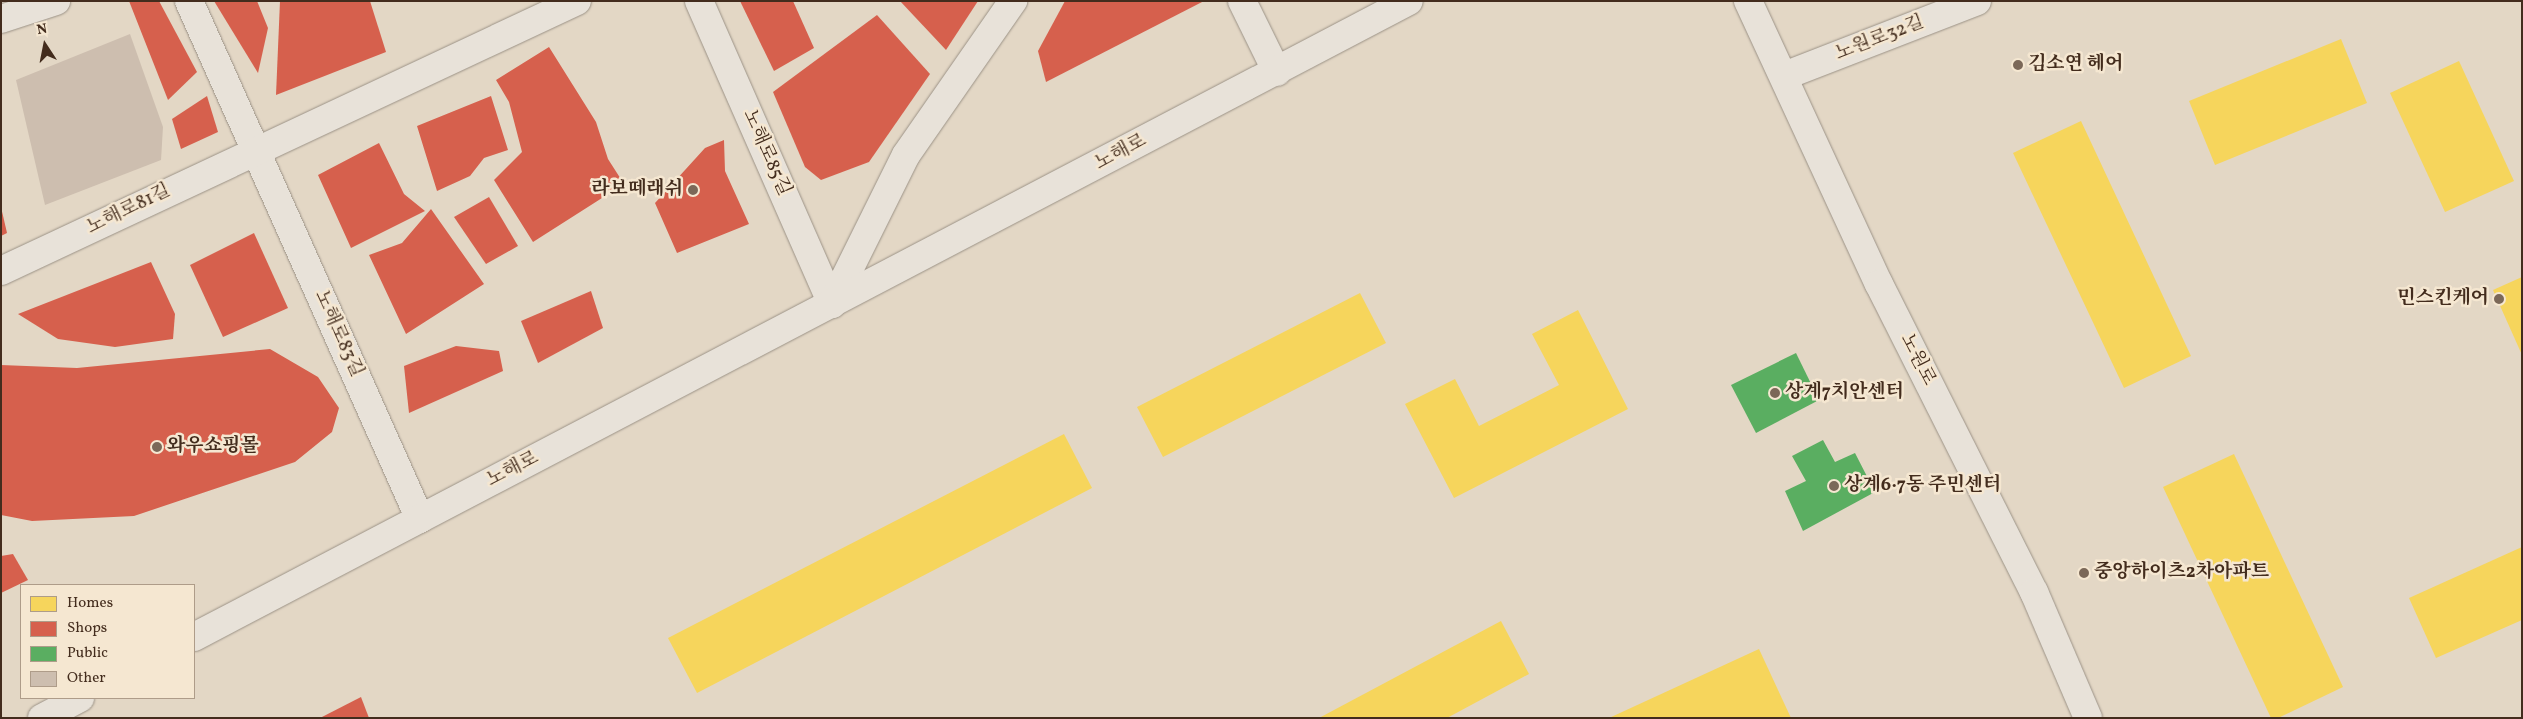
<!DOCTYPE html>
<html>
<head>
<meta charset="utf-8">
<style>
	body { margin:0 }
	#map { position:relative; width:2523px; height:719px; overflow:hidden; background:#e3d7c5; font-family:Vollkorn,"Noto Serif KR",serif }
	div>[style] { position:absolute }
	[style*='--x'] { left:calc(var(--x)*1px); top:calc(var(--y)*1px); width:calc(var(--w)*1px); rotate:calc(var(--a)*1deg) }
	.homes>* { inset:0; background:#f6d55c }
	.shops>* { inset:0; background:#d6604d }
	.public>* { inset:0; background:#5aae61 }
	.building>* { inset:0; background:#cdbeaf }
	.roads { filter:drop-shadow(0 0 1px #9b9286) drop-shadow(0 0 1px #9b9286) }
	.street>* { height:28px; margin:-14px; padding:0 14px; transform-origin:14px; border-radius:14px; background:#e8e2d9 }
	.secondary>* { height:28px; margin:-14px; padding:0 14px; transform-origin:14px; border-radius:14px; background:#e8e2d9 }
	.dots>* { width:14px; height:14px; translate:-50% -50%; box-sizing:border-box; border:2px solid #f5e7d1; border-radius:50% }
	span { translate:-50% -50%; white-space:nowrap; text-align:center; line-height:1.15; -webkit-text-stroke:5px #f5e7d1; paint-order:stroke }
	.street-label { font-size:19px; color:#432c1d }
	.poi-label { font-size:19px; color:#432c1d; font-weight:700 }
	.left { translate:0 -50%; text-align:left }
	.right { translate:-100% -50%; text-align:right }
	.frame { position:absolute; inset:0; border:2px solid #432c1d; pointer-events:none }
	.legend { position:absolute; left:20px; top:584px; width:175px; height:115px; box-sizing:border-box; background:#f5e7d1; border:1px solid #ae9c89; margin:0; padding:6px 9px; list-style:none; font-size:15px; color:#432c1d }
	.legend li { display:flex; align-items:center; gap:10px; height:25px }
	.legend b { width:25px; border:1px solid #ae9c89 }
	.north { position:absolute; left:20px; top:20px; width:50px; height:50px; -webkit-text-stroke:4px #f5e7d1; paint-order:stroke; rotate:349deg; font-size:14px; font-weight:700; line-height:20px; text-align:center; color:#432c1d }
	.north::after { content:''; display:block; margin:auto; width:18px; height:22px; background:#432c1d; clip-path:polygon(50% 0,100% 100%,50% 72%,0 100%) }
</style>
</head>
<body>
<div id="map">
	<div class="homes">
		<i style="clip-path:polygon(2341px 39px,2367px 103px,2215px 165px,2189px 101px)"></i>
		<i style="clip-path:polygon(2459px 61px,2514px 181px,2445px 212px,2390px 93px)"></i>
		<i style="clip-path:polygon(2081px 121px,2191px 356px,2124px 388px,2013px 153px)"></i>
		<i style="clip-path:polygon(2522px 277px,2522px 355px,2493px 290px)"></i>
		<i style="clip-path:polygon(1360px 293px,1386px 343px,1163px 457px,1137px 407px)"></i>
		<i style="clip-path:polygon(1578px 310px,1628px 409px,1454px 498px,1405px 404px,1455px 379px,1479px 426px,1559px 385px,1532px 334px)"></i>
		<i style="clip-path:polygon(1064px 434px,1092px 488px,697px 693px,668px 638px)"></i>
		<i style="clip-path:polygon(2234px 454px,2343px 687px,2278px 718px,2271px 718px,2163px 487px)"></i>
		<i style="clip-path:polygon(2522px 547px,2522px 620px,2436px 658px,2409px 598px)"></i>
		<i style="clip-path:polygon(1501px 621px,1529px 674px,1447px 718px,1319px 718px)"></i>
		<i style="clip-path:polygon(1759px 649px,1791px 718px,1609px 718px)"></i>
	</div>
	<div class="shops">
		<i style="clip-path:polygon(129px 1px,159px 1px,197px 72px,168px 100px)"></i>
		<i style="clip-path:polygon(214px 1px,257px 1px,268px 28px,258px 73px)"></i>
		<i style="clip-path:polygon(280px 1px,370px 1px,386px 52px,276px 95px)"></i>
		<i style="clip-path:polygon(740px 1px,793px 1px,814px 48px,774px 71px)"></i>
		<i style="clip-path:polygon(900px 1px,978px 1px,946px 50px)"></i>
		<i style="clip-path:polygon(1065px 1px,1204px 1px,1046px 82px,1038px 51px)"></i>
		<i style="clip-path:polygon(877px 15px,930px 74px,869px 162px,821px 180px,805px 167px,773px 92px)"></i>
		<i style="clip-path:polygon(549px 47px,596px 122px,608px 159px,624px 184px,533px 242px,494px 180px,522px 152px,509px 102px,496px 80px)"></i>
		<i style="clip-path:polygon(207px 96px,218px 132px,181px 149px,172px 119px)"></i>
		<i style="clip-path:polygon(491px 96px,508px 150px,484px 158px,470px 176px,437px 191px,417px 126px)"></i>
		<i style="clip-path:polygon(724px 140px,725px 171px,749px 224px,677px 253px,655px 203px,705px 148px)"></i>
		<i style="clip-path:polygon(379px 143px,404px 194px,425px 211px,351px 248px,318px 175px)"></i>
		<i style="clip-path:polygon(489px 197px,518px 246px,486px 264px,454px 217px)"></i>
		<i style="clip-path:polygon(1px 207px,7px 233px,1px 236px)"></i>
		<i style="clip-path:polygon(431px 209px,484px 284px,406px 334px,369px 255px,402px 243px)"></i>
		<i style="clip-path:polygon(254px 233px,288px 308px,223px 337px,190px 265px)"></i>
		<i style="clip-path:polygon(151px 262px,175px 314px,173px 339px,115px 347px,58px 339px,18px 314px)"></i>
		<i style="clip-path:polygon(591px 291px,603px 328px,538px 363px,521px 321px)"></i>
		<i style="clip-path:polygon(456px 346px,499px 351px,503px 371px,409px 413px,404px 366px)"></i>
		<i style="clip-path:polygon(270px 349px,318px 377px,339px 408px,332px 432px,295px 462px,134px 516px,32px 521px,1px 515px,1px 365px,77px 368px)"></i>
		<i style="clip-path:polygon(13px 554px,28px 580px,1px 593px,1px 556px)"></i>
		<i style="clip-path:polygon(361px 697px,369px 718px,320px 718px)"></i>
	</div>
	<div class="public">
		<i style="clip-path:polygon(1796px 353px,1819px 400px,1756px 433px,1731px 385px)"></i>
		<i style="clip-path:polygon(1823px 440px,1835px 462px,1855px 453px,1875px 492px,1803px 531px,1785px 491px,1806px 481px,1792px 456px)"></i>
	</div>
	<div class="building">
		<i style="clip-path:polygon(130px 34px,163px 127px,161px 160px,45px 205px,16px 80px)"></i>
	</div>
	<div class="roads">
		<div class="street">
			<i style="--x:189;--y:1;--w:567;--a:65.97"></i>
			<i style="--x:699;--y:1;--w:331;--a:66.3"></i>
			<i style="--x:1242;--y:1;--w:79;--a:63.8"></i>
			<i style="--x:1;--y:19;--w:58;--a:-18.1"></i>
			<i style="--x:1784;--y:76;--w:207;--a:-21.2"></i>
			<i style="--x:1;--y:271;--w:636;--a:-25.11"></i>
			<i style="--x:832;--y:304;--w:166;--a:-63.6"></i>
			<i style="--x:906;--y:155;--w:188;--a:-55.2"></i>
		</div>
		<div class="secondary">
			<i style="--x:1748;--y:1;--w:312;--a:65.2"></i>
			<i style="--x:1879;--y:284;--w:345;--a:63.3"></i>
			<i style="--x:2034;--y:592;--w:137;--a:66.8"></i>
			<i style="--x:194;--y:637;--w:1371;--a:-27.63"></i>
			<i style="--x:42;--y:718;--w:43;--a:-27.8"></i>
		</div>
	</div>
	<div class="dots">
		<i style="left:2018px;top:65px;background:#7b6858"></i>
		<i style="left:693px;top:190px;background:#7b6858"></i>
		<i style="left:2499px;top:299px;background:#7b6858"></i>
		<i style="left:1775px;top:393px;background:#7b6858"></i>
		<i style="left:157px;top:447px;background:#7b6858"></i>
		<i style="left:1834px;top:486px;background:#7b6858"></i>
		<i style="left:2084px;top:573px;background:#7b6858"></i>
	</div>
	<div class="street-label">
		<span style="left:1880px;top:39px;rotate:-21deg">노원로32길</span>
		<span style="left:766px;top:153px;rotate:66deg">노해로85길</span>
		<span style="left:1121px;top:153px;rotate:-28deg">노해로</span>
		<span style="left:129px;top:210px;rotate:-26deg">노해로81길</span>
		<span style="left:338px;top:334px;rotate:66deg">노해로83길</span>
		<span style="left:1917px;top:360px;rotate:63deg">노원로</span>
		<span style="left:513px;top:470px;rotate:-27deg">노해로</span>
	</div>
	<div class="poi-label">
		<span class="left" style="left:2028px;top:65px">김소연 헤어</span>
		<span class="right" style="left:683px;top:190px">라보떼래쉬</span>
		<span class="right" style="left:2489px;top:299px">민스킨케어</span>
		<span class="left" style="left:1785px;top:393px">상계7치안센터</span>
		<span class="left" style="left:167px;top:447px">와우쇼핑몰</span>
		<span class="left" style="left:1844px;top:486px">상계6·7동 주민센터</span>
		<span class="left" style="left:2094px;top:573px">중앙하이츠2차아파트</span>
	</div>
	<div class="frame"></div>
	<ul class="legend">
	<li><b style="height:14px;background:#f6d55c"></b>Homes</li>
	<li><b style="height:14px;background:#d6604d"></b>Shops</li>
	<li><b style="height:14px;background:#5aae61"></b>Public</li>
	<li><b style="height:14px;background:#cdbeaf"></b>Other</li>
	</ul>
	<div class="north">N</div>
</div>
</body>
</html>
